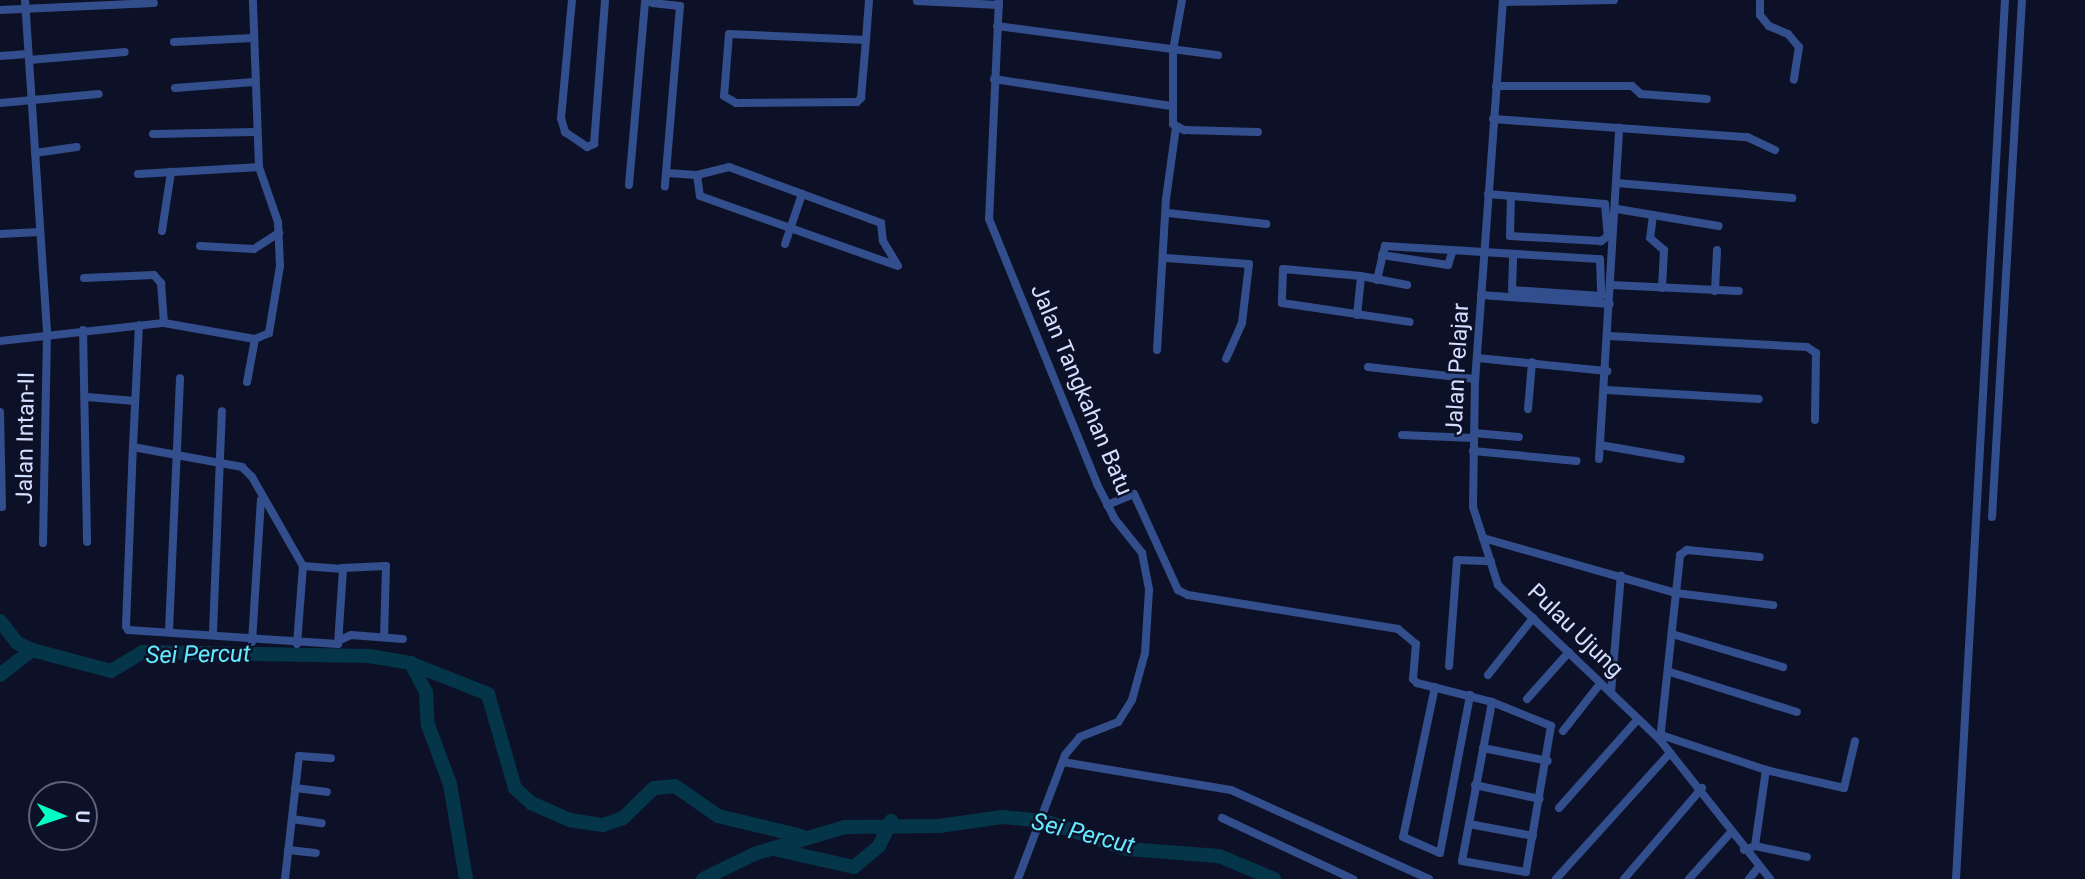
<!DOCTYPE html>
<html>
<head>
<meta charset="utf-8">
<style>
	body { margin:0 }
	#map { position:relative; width:2085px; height:879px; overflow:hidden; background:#0d1128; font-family:Roboto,sans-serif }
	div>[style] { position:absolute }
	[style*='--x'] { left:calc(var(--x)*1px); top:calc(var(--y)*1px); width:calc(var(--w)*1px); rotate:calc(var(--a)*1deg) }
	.river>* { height:14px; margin:-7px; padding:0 7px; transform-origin:7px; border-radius:7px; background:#053549 }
	.minor>* { height:8px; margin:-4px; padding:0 4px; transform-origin:4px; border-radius:4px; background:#334e8c }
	span { translate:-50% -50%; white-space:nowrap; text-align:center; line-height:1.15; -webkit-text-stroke:5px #0d1128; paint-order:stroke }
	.street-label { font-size:23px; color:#d4deff }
	.water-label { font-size:24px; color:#62ebff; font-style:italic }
	.north { position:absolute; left:28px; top:781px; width:70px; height:70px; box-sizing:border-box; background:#0d1128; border:2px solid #5d637e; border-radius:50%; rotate:92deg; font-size:19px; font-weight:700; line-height:28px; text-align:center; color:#d4deff }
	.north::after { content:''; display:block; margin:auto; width:24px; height:32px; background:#00ffc4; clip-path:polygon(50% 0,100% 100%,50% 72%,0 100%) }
</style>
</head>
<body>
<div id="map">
	<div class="river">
		<i style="--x:0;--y:621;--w:28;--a:52"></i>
		<i style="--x:17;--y:643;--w:17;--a:25"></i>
		<i style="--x:412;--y:664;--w:82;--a:21.5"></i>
		<i style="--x:488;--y:694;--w:98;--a:74"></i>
		<i style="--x:515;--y:788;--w:22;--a:43"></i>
		<i style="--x:531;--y:803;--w:43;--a:23.6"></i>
		<i style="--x:570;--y:820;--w:33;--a:9"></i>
		<i style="--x:603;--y:825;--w:21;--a:-19"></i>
		<i style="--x:623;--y:818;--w:43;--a:-44.1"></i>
		<i style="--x:654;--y:788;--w:21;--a:-5"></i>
		<i style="--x:675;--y:786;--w:52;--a:34.9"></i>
		<i style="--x:718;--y:816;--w:85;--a:13.5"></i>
		<i style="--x:0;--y:675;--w:41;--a:-38"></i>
		<i style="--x:32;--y:650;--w:82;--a:14.9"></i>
		<i style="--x:111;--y:671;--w:37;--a:-31"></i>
		<i style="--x:143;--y:652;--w:226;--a:1"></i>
		<i style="--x:369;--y:656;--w:43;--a:9.5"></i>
		<i style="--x:411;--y:663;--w:33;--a:63"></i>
		<i style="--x:426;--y:692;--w:33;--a:87"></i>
		<i style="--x:428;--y:725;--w:63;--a:69.6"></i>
		<i style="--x:450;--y:784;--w:96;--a:80.4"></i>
		<i style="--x:778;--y:850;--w:78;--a:12.6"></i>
		<i style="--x:854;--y:867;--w:33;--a:-40"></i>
		<i style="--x:879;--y:846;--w:28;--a:-64"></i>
		<i style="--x:703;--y:879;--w:57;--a:-26.1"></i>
		<i style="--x:754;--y:854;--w:95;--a:-16.5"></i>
		<i style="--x:845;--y:827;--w:94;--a:-0.6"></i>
		<i style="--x:939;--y:826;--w:64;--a:-8.1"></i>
		<i style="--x:1002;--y:817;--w:42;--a:5.4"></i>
		<i style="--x:1044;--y:821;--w:88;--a:18.6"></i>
		<i style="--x:1127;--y:849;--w:92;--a:4.4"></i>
		<i style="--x:1219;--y:856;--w:60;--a:22.7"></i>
	</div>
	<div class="minor">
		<i style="--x:25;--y:0;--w:335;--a:86.2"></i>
		<i style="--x:47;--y:334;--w:209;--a:91.1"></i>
		<i style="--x:572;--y:0;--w:119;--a:95.3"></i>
		<i style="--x:561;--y:118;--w:15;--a:74"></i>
		<i style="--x:565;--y:132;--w:27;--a:34"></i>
		<i style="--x:587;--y:147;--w:8;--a:-23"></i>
		<i style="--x:594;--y:144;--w:144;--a:-85.6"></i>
		<i style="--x:999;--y:0;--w:219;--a:92.6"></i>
		<i style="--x:989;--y:219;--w:286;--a:67.8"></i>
		<i style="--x:1097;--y:484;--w:38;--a:63"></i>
		<i style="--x:1114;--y:518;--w:45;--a:51.3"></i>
		<i style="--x:1142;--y:553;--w:38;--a:79"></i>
		<i style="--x:1149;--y:590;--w:63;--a:93.6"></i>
		<i style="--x:1145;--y:653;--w:49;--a:105.5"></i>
		<i style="--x:1132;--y:700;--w:26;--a:122"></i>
		<i style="--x:1118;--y:722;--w:41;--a:158.5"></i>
		<i style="--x:1080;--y:737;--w:23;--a:130"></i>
		<i style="--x:1065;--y:755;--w:133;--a:110.8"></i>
		<i style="--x:1182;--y:0;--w:51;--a:100.2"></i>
		<i style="--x:1173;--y:50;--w:74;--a:90"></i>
		<i style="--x:1173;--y:124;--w:13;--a:29"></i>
		<i style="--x:1184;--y:130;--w:74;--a:1.5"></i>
		<i style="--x:1503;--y:0;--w:380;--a:94.2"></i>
		<i style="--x:1475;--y:379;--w:128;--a:90.9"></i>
		<i style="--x:1473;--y:507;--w:82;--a:72.2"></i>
		<i style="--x:1498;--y:585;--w:224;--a:43.7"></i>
		<i style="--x:1660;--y:740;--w:177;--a:51.6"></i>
		<i style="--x:1760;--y:0;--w:15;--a:90"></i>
		<i style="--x:1760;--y:15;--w:14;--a:51"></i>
		<i style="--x:1769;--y:26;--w:21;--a:23"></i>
		<i style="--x:1788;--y:34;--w:17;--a:50"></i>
		<i style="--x:1799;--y:47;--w:33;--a:99"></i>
		<i style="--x:917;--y:1;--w:82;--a:2.8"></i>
		<i style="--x:1503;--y:2;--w:111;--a:-1"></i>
		<i style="--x:652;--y:3;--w:28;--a:6"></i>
		<i style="--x:680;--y:6;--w:181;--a:94.8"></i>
		<i style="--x:0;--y:10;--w:154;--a:-2.6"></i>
		<i style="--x:997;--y:26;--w:223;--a:7.5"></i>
		<i style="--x:866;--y:40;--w:137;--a:-177.5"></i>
		<i style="--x:729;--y:34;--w:62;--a:94.6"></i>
		<i style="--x:724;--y:96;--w:14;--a:30"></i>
		<i style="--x:736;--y:103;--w:121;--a:-0.5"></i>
		<i style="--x:857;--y:102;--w:6;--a:-45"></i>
		<i style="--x:861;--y:98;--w:58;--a:-85.1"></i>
		<i style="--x:866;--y:40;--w:40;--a:-85.7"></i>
		<i style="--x:174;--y:42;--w:79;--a:-2.9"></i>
		<i style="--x:0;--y:56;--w:28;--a:-4"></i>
		<i style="--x:29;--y:60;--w:96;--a:-4.8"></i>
		<i style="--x:994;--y:79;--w:179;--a:8.7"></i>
		<i style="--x:1496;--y:86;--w:136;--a:0"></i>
		<i style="--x:1632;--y:86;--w:12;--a:42"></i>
		<i style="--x:1641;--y:94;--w:66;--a:4.3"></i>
		<i style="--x:175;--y:88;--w:79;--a:-4.3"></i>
		<i style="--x:0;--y:103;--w:99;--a:-5.2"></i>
		<i style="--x:1493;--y:119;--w:255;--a:4.1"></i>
		<i style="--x:1747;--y:137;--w:31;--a:25"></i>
		<i style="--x:153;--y:134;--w:103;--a:-1.1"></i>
		<i style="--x:35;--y:153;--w:42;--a:-8.1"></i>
		<i style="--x:667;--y:173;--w:30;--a:4"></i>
		<i style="--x:697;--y:175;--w:33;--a:-14"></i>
		<i style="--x:729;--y:167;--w:162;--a:20.2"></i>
		<i style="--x:881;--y:223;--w:18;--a:84"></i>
		<i style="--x:883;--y:241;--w:29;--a:59"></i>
		<i style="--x:138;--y:174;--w:121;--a:-3.3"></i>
		<i style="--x:697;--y:175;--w:21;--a:82"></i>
		<i style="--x:700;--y:196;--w:207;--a:19.5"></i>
		<i style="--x:1617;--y:183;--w:176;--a:4.9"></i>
		<i style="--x:629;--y:185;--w:183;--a:-85"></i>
		<i style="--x:645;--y:3;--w:8;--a:-23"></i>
		<i style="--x:1488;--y:194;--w:117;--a:4.9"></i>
		<i style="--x:1605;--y:204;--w:32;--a:85"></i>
		<i style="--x:1608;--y:236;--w:9;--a:144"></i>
		<i style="--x:1601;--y:241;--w:91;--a:-176.9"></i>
		<i style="--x:1510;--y:236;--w:40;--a:-88.6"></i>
		<i style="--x:1617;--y:209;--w:103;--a:9.5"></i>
		<i style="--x:1168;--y:213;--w:99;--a:6.4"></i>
		<i style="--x:1653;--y:215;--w:23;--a:97"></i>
		<i style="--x:1650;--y:238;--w:18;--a:41"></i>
		<i style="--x:1664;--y:250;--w:38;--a:93"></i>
		<i style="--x:162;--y:231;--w:60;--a:-81.3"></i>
		<i style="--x:0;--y:234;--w:40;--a:-2.9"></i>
		<i style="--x:785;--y:244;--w:53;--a:-71.2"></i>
		<i style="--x:200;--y:246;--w:54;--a:3.2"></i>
		<i style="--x:254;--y:249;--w:30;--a:-33"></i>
		<i style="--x:1382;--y:255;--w:67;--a:8.6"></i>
		<i style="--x:1448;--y:265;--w:13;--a:-72"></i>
		<i style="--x:1166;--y:258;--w:83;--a:4.1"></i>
		<i style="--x:1249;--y:264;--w:59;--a:96.8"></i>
		<i style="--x:1242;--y:323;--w:39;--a:114"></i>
		<i style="--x:1361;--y:276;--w:78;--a:-174.9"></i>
		<i style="--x:1283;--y:269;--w:34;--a:92"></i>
		<i style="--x:1282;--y:303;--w:129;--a:8.4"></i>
		<i style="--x:84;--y:278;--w:70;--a:-2.5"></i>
		<i style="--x:154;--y:275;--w:11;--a:49"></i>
		<i style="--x:161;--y:283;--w:40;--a:85.7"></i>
		<i style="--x:1377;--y:280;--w:35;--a:-77"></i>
		<i style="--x:1385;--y:246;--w:215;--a:3.5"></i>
		<i style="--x:1600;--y:259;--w:37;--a:88"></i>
		<i style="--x:1601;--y:296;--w:89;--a:-176.1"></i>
		<i style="--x:1512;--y:290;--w:35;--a:-88"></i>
		<i style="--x:1611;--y:285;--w:128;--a:2.7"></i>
		<i style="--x:1715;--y:291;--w:41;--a:-87.2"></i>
		<i style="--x:1481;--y:295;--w:129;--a:4"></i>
		<i style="--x:1357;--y:315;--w:39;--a:-84"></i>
		<i style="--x:1361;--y:276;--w:47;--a:11.1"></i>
		<i style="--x:83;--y:330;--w:212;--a:88.9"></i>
		<i style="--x:1609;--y:336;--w:198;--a:3.2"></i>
		<i style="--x:1807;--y:347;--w:11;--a:34"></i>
		<i style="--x:1816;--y:353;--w:67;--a:90.9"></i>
		<i style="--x:0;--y:341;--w:165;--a:-6.3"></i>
		<i style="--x:164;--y:323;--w:92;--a:10"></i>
		<i style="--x:255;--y:339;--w:15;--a:-23"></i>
		<i style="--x:269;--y:333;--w:68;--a:-80.7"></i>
		<i style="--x:280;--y:266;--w:44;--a:-92.6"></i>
		<i style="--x:278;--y:222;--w:58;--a:-109.1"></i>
		<i style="--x:259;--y:167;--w:167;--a:-92.1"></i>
		<i style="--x:1157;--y:350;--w:151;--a:-86.6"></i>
		<i style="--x:1166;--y:199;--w:73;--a:-82.1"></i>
		<i style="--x:1478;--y:358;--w:130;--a:5.8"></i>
		<i style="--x:1368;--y:367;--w:108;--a:6.4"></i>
		<i style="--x:247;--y:382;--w:44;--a:-79.5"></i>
		<i style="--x:1606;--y:390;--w:153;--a:3.4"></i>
		<i style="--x:87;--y:397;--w:48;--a:4.8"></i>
		<i style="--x:1528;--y:409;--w:47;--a:-85.1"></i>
		<i style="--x:0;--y:412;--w:95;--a:88.8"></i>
		<i style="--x:1474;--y:433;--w:45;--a:5.1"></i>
		<i style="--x:1402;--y:435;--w:71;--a:2.4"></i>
		<i style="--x:1600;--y:445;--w:82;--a:9.8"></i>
		<i style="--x:133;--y:447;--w:111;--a:10.4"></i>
		<i style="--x:242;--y:467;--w:14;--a:45"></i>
		<i style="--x:252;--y:477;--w:103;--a:60.2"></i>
		<i style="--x:303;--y:566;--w:40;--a:4.3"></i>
		<i style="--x:343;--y:569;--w:75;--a:93.8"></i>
		<i style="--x:338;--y:644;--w:210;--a:-176.2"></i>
		<i style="--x:128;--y:630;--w:4;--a:-117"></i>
		<i style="--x:126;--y:626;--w:179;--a:-87.8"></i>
		<i style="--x:133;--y:447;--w:122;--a:-87.2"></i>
		<i style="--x:1473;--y:451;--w:104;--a:5.5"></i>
		<i style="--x:1599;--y:459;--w:332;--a:-86.5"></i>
		<i style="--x:1107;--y:505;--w:29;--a:-22"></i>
		<i style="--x:1134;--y:494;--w:106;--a:65.4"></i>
		<i style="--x:1178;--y:590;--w:11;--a:27"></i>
		<i style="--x:1188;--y:595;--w:213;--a:9.2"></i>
		<i style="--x:1398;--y:629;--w:23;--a:40"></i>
		<i style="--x:1416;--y:644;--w:35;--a:95"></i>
		<i style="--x:1413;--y:679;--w:6;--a:45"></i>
		<i style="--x:1417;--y:683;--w:77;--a:14.2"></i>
		<i style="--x:1492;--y:702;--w:64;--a:22.1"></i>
		<i style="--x:1551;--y:726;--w:148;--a:99.7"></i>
		<i style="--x:1526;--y:872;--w:65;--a:-170.2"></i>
		<i style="--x:1462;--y:861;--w:162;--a:-79.3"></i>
		<i style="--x:1992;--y:517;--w:518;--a:-86.68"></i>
		<i style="--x:1483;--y:538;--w:201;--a:15.9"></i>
		<i style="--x:1676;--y:593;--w:98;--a:7.1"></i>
		<i style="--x:342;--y:568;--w:44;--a:-2.6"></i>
		<i style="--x:386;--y:566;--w:71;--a:91.6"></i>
		<i style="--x:169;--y:631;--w:253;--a:-87.5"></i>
		<i style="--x:213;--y:632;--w:221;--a:-87.7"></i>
		<i style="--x:1672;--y:634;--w:116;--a:16.6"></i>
		<i style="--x:340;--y:640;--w:12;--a:-24"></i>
		<i style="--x:351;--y:635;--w:52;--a:4.4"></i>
		<i style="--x:252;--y:642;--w:142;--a:-86.4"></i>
		<i style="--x:297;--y:644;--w:78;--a:-85.6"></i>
		<i style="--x:1449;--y:666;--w:106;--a:-85.7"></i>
		<i style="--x:1457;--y:560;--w:34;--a:2"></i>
		<i style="--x:1670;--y:672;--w:133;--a:17.5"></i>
		<i style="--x:1488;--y:675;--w:73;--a:-51.7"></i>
		<i style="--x:1435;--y:687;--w:153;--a:102"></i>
		<i style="--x:1403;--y:837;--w:40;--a:23.4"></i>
		<i style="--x:1440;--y:853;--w:161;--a:-79.2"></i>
		<i style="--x:1611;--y:693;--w:118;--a:-85.2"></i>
		<i style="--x:1527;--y:699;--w:63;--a:-48.2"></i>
		<i style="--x:1563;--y:731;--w:60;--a:-51.8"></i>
		<i style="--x:1664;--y:736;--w:108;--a:18.4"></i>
		<i style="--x:1766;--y:770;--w:80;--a:13"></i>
		<i style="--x:1844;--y:788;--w:48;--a:-76.8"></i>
		<i style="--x:1660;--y:740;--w:186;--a:-83.8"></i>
		<i style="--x:1680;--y:555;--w:9;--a:-36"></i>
		<i style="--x:1687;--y:550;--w:73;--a:5.5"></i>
		<i style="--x:1483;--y:748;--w:66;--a:11.3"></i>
		<i style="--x:1063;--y:762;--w:170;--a:9.5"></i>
		<i style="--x:1231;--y:790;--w:217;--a:24.2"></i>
		<i style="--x:1475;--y:785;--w:66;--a:12.2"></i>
		<i style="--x:295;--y:788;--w:32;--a:7"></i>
		<i style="--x:1559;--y:808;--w:119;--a:-48.4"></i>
		<i style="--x:1222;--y:818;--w:145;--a:25"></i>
		<i style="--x:292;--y:819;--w:30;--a:8"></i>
		<i style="--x:1469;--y:824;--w:65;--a:10.6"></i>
		<i style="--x:1755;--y:846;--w:53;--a:11.9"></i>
		<i style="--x:288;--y:850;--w:28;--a:6"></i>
		<i style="--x:1744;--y:850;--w:12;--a:-20"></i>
		<i style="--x:1755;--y:846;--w:77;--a:-81.8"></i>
		<i style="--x:285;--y:879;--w:124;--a:-83.5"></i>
		<i style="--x:299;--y:756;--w:32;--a:4"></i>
		<i style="--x:1556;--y:879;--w:170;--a:-47.9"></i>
		<i style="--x:1624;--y:879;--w:120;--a:-49.4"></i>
		<i style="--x:1689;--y:879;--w:64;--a:-48.1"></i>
		<i style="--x:1749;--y:879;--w:14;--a:-51"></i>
		<i style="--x:1956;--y:879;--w:880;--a:-86.81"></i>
	</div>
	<div class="street-label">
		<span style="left:1458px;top:369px;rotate:-87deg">Jalan Pelajar</span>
		<span style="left:1081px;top:390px;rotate:67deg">Jalan Tangkahan Batu</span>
		<span style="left:26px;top:438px;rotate:-89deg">Jalan Intan-II</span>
		<span style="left:1575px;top:631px;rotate:44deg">Pulau Ujung</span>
	</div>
	<div class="water-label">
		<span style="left:198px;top:655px;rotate:-1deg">Sei Percut</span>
		<span style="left:1083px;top:834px;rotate:14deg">Sei Percut</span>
	</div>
	<div class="north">U</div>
</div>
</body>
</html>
